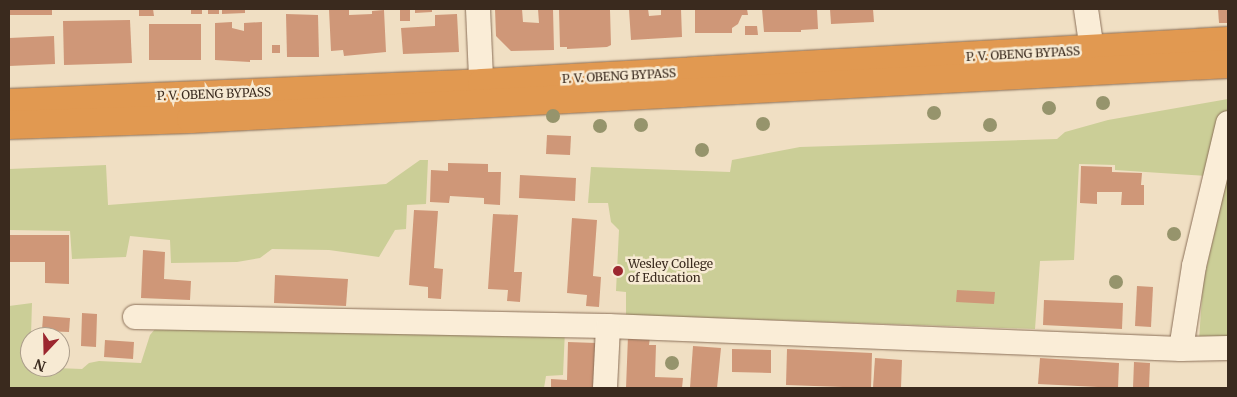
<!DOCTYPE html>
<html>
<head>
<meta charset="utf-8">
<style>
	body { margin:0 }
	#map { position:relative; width:1237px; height:397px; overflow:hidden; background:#f0dfc3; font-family:Merriweather,serif }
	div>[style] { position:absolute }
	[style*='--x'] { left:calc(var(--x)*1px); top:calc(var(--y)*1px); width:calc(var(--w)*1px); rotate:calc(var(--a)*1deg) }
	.green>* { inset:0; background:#cbce97 }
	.building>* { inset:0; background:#cf9778 }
	.roads { filter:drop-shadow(0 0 1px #8b7059) drop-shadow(0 0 1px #8b7059) }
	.minor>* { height:24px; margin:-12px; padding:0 12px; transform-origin:12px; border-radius:12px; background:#faedd7 }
	.highway>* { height:28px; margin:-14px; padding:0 14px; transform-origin:14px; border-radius:14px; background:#e19951 }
	.trees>* { width:14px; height:14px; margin:-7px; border-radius:50%; background:#96946c }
	.dots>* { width:14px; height:14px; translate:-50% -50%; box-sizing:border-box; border:2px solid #f7ead3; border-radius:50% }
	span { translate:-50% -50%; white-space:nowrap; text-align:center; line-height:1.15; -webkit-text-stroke:5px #f7ead3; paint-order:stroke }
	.street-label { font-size:12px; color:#3a2a1e }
	.poi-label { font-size:12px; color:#3a2a1e }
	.left { translate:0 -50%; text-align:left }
	.frame { position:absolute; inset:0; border:10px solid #3a2a1e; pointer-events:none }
	.north { position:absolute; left:20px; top:327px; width:50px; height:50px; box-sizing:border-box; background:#f7ead3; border:1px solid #ab9d8b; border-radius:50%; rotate:201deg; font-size:14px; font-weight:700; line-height:20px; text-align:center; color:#3a2a1e }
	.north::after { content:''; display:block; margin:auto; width:18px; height:22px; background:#9c272f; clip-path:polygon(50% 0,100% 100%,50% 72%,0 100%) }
</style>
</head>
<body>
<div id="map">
	<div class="green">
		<i style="clip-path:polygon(1228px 99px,1228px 112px,1207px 176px,1115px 170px,1115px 165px,1079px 164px,1074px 260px,1040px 261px,1035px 329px,626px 315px,626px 292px,616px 291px,619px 230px,611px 222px,608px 203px,588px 203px,591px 167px,730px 172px,732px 160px,800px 147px,1057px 139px,1065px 132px,1108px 120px)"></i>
		<i style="clip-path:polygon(420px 160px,428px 160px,426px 204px,407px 205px,406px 229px,395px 230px,379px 257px,329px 250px,272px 249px,260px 258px,237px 262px,171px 263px,170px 240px,130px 236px,126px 257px,72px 259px,70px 231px,9px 230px,9px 169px,106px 165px,108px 205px,386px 184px)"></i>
		<i style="clip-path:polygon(1228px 173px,1228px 342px,1199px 340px,1203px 283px)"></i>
		<i style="clip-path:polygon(32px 303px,30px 367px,82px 369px,89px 363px,99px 361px,141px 363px,150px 335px,162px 321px,565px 330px,563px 375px,546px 376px,544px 388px,9px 388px,9px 306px)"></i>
	</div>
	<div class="building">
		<i style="clip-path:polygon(9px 9px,52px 9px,52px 15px,9px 15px)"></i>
		<i style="clip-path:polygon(139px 9px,153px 9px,154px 16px,139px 16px)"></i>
		<i style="clip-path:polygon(191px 9px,202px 9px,202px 14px,191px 14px)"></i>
		<i style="clip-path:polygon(208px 9px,219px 9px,219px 14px,208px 14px)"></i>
		<i style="clip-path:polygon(222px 9px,245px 9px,245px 13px,222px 14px)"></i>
		<i style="clip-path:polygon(329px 9px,349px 9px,349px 15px,372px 14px,372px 11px,384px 10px,386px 52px,344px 56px,343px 50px,331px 51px)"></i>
		<i style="clip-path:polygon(400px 9px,410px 9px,410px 21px,400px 21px)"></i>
		<i style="clip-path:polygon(415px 9px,432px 9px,432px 12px,415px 13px)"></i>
		<i style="clip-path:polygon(495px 9px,522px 9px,523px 22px,539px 23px,538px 9px,553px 9px,554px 50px,511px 51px,496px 36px)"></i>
		<i style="clip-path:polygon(559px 9px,610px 10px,611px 45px,607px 47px,567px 49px,567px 47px,560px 47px)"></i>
		<i style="clip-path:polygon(629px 9px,648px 9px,649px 16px,661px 15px,661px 9px,681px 9px,682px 37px,631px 40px)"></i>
		<i style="clip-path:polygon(695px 9px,747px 9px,748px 15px,742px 15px,738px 24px,732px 28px,732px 33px,695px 33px)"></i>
		<i style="clip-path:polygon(762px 9px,817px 9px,818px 29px,801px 30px,801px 32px,764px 32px)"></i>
		<i style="clip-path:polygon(830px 9px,873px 9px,874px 22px,831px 24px)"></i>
		<i style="clip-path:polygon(1218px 9px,1228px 9px,1228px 23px,1219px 23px)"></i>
		<i style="clip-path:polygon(286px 14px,318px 15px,319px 57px,287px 57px)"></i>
		<i style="clip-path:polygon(457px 14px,459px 52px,403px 54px,401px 28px,435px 26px,435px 15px)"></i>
		<i style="clip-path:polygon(130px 20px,132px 63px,64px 65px,63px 21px)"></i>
		<i style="clip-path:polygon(232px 22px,232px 28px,244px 31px,244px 23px,262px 22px,262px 60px,250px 60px,250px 62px,215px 60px,215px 23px)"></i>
		<i style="clip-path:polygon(149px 24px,201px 24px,201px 60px,149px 60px)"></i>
		<i style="clip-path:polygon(745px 26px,757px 26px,758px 35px,745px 35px)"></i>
		<i style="clip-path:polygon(54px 36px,55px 64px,9px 66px,9px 38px)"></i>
		<i style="clip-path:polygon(272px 45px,280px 45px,280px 53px,272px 53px)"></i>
		<i style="clip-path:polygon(547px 135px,571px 136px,570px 155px,546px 154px)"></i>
		<i style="clip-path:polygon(448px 163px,488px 164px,488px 172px,501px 172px,500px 205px,484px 204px,484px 198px,450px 196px,449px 203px,430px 202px,431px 170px,448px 171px)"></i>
		<i style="clip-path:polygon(1081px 166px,1112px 167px,1112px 172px,1142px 173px,1141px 185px,1144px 185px,1144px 205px,1121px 205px,1122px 192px,1097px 192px,1097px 204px,1080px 203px)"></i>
		<i style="clip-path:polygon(520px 175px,576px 178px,575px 201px,519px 198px)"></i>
		<i style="clip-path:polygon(414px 210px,438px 211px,434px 268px,443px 269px,441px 299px,428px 298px,428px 287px,409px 285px)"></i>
		<i style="clip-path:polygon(493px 214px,518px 215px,514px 272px,522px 272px,520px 302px,507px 301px,508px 290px,488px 289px)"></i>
		<i style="clip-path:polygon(572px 218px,597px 220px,593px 276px,601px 277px,599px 307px,586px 306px,587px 295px,567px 293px)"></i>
		<i style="clip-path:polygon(9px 235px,69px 235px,69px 284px,45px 283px,45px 262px,9px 262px)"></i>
		<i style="clip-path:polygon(143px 250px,165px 252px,164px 279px,191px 281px,190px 300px,141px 298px)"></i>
		<i style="clip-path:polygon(275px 275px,348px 279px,346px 306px,274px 303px)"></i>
		<i style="clip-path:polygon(1137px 286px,1153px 287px,1151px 327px,1135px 326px)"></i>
		<i style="clip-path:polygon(957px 290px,995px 292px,994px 304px,956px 302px)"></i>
		<i style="clip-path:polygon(1044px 300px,1123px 303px,1122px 329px,1043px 325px)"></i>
		<i style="clip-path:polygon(82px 313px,97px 314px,96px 347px,81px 346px)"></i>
		<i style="clip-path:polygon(43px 316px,70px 318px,69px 332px,42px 331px)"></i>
		<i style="clip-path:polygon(628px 336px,650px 337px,649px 345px,656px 345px,655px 377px,683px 378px,682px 388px,626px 388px)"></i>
		<i style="clip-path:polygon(105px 340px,134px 342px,133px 359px,104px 357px)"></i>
		<i style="clip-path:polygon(568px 342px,596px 343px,595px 388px,551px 388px,551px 379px,567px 380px)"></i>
		<i style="clip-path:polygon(693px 346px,721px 348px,717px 388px,690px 388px)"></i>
		<i style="clip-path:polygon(732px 349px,771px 350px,771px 373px,732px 372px)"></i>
		<i style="clip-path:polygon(787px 349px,872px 353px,871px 388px,786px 385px)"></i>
		<i style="clip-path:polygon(875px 358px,902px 360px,901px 388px,873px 388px)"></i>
		<i style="clip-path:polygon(1040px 358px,1119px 363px,1118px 388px,1038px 384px)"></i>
		<i style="clip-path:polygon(1134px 362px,1150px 363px,1149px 388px,1133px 388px)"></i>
	</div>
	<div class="roads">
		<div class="minor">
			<i style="--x:478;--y:9;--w:92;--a:87.5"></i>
			<i style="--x:1086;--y:9;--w:41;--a:81.7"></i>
			<i style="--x:135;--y:317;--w:473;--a:1.1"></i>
			<i style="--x:608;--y:326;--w:573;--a:2.3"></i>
			<i style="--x:1181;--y:349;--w:47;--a:-1.2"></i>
			<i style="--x:1181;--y:349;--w:84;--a:-81.1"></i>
			<i style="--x:1194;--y:266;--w:147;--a:-76.6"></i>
			<i style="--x:605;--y:388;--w:62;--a:-87.2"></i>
		</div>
		<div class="highway">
			<i style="--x:9;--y:103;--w:473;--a:-2.4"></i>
			<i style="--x:482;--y:83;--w:747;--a:-3.22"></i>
			<i style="--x:9;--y:125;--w:182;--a:-1.9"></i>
			<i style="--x:191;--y:119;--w:1038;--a:-3.04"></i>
		</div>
	</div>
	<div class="trees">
		<i style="left:1103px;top:103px"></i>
		<i style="left:1049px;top:108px"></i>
		<i style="left:934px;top:113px"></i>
		<i style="left:553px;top:116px"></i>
		<i style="left:763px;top:124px"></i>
		<i style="left:641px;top:125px"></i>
		<i style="left:990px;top:125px"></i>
		<i style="left:600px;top:126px"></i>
		<i style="left:702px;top:150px"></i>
		<i style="left:1174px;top:234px"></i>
		<i style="left:1116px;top:282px"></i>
		<i style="left:672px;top:363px"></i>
	</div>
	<div class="dots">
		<i style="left:618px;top:271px;background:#9c272f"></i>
	</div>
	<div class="street-label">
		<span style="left:1023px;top:54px;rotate:-3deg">P. V. OBENG BYPASS</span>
		<span style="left:619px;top:76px;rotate:-3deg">P. V. OBENG BYPASS</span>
		<span style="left:214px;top:94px;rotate:-2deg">P. V. OBENG BYPASS</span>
	</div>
	<div class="poi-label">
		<span class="left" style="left:628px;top:271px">Wesley College<br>of Education</span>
	</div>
	<div class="frame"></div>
	<div class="north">N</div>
</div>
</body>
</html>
